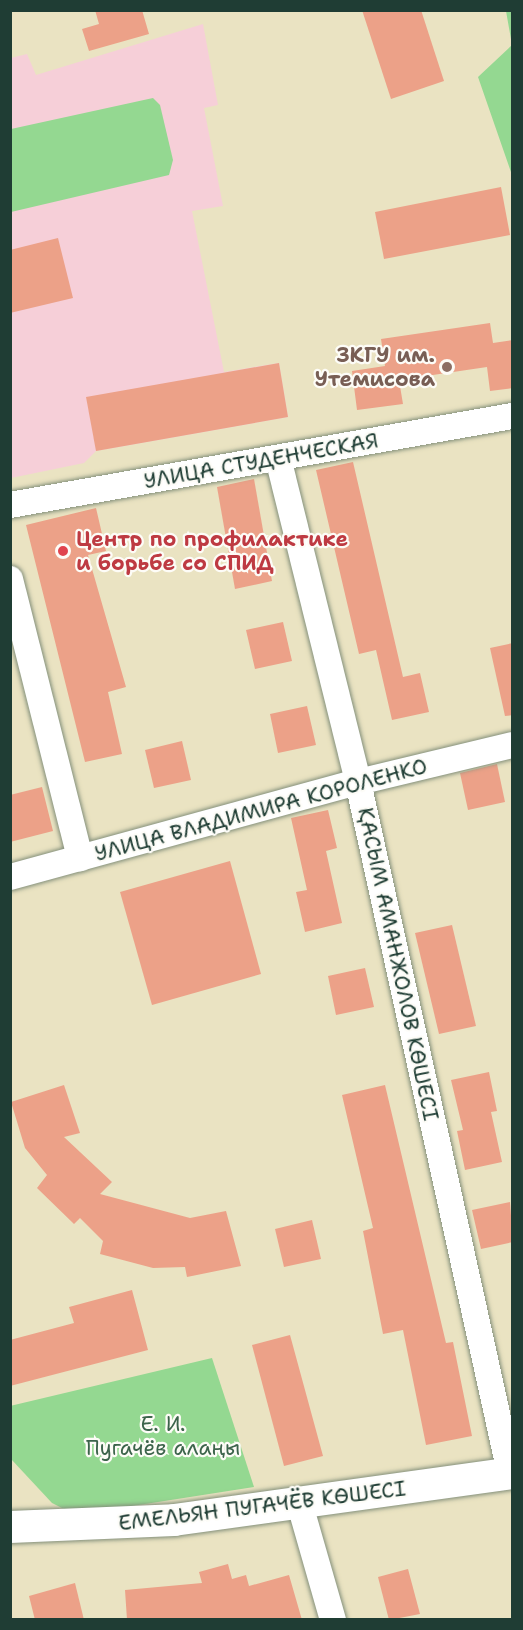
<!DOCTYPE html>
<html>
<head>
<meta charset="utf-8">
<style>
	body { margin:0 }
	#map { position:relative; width:523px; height:1630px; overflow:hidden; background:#eae3c2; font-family:"Shantell Sans",sans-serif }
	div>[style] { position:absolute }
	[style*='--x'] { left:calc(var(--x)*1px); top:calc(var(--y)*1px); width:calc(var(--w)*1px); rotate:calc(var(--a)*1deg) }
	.built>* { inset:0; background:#f6cfd8 }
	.green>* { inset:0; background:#94d891 }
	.building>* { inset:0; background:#eca188 }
	.roads { filter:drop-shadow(0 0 2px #84907b) drop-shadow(0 0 2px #84907b) }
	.minor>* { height:26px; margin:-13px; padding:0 13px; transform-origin:13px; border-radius:13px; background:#fff }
	.tertiary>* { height:32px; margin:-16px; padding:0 16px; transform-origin:16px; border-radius:16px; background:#fff }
	.dots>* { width:16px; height:16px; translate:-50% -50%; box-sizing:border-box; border:3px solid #fdfcf7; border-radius:50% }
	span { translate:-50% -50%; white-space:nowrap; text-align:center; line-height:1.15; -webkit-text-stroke:4.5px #fdfcf7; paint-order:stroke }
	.education-label { font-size:21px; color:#785e54; font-weight:700 }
	.right { translate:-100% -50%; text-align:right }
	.street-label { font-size:21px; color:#1f3d34 }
	.health-label { font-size:21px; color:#be3a42; font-weight:700 }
	.left { translate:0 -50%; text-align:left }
	.park-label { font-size:21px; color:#3c644b }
	.frame { position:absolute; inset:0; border:12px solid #1f3d34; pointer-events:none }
</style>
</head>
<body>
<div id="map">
	<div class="built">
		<i style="clip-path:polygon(203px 24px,218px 105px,204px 108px,223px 206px,192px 211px,224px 372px,279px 363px,288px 417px,96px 451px,84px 463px,11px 478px,11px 58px,27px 54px,36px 75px)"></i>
	</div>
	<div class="green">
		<i style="clip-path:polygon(506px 11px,512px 11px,512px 175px,478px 77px,512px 45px)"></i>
		<i style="clip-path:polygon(153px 98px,160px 105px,173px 160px,169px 175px,11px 212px,11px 129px)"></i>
		<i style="clip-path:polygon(212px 1358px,254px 1487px,94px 1512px,68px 1511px,52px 1503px,11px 1459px,10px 1406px)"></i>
	</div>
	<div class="building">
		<i style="clip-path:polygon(95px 10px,142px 10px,149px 34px,89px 51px,82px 29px,99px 24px)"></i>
		<i style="clip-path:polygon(362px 10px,421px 10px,444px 81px,391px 99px)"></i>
		<i style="clip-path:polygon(501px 187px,510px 235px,384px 259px,375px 212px)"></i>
		<i style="clip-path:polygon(58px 238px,73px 298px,10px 313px,10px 250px)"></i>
		<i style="clip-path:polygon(490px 323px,493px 343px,513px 340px,513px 388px,490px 391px,487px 367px,399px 380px,403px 404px,357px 410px,352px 371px,385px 366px,381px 339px)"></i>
		<i style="clip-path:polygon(279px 363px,288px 417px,96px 451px,86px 397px)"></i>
		<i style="clip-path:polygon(353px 462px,403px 677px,420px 673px,429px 712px,392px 720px,376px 650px,359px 654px,316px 470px)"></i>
		<i style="clip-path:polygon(254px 479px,272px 581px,235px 589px,217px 487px)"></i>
		<i style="clip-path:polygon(96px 508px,106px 551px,88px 555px,126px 687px,108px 692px,122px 754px,85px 762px,26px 525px)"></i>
		<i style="clip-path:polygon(283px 622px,292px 661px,255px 669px,246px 630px)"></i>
		<i style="clip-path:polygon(513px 643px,513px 715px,505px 716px,490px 648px)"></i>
		<i style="clip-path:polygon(307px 706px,316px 745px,278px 753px,270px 714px)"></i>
		<i style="clip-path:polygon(182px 741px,191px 780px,154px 788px,145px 750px)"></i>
		<i style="clip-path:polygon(497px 764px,505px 802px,468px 810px,460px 773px)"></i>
		<i style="clip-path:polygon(42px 787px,53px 831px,10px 842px,10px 795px)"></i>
		<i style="clip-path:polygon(328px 810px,337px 848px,326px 851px,342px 923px,305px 932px,296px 892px,307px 890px,291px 818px)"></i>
		<i style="clip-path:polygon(230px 861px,261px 974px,152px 1005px,120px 892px)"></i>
		<i style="clip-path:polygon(452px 925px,476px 1026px,439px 1034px,415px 933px)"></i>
		<i style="clip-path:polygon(365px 968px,374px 1007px,336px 1015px,328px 976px)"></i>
		<i style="clip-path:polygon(489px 1072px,497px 1111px,491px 1112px,502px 1162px,465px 1170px,457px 1131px,463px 1130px,451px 1080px)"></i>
		<i style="clip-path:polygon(64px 1085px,80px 1133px,64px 1137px,112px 1182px,100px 1194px,190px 1218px,226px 1211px,241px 1266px,187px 1277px,185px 1267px,153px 1268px,100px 1254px,103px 1241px,80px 1218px,74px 1224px,37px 1188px,47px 1175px,25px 1148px,11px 1102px)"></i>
		<i style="clip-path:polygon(385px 1085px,446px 1343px,453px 1342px,472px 1436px,426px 1445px,403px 1330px,383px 1334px,363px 1231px,373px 1228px,342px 1095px)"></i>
		<i style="clip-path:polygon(510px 1202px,513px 1242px,481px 1249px,472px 1210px)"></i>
		<i style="clip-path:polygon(312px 1220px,321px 1259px,284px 1267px,275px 1229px)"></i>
		<i style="clip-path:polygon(132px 1290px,148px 1350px,10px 1386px,10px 1340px,74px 1323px,69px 1307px)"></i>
		<i style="clip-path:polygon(290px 1335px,323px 1456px,284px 1466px,252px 1345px)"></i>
		<i style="clip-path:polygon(228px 1564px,232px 1579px,246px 1575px,249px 1586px,289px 1575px,302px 1620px,127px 1620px,125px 1590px,202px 1583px,199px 1572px)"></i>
		<i style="clip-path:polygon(408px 1569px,420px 1614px,389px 1620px,378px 1577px)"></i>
		<i style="clip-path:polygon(75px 1583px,84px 1620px,35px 1620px,29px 1596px)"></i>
	</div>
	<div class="roads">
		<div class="minor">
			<i style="--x:278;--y:458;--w:334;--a:76.1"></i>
			<i style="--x:358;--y:782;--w:708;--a:77.59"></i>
			<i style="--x:10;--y:505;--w:510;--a:-10.05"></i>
			<i style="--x:10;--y:579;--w:288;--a:75.9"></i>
			<i style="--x:10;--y:877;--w:361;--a:-15.3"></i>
			<i style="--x:358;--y:782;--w:158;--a:-13.5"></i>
			<i style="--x:300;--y:1505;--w:120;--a:74"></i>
		</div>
		<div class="tertiary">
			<i style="--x:10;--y:1527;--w:164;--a:-2.4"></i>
			<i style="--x:174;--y:1520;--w:341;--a:-7.9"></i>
		</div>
	</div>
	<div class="dots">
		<i style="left:447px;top:367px;background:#8d6e63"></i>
		<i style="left:63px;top:551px;background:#e0444e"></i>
	</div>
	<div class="education-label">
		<span class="right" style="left:435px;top:367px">ЗКГУ им.<br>Утемисова</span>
	</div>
	<div class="street-label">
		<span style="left:261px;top:461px;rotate:-10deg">УЛИЦА СТУДЕНЧЕСКАЯ</span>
		<span style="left:261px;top:810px;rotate:-15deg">УЛИЦА ВЛАДИМИРА КОРОЛЕНКО</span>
		<span style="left:398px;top:964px;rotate:78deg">ҚАСЫМ АМАНЖОЛОВ КӨШЕСІ</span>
		<span style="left:262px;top:1506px;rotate:-7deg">ЕМЕЛЬЯН ПУГАЧЁВ КӨШЕСІ</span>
	</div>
	<div class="health-label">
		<span class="left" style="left:76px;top:551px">Центр по профилактике<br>и борьбе со СПИД</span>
	</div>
	<div class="park-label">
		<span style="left:163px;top:1436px">Е. И.<br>Пугачёв алаңы</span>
	</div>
	<div class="frame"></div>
</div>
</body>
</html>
